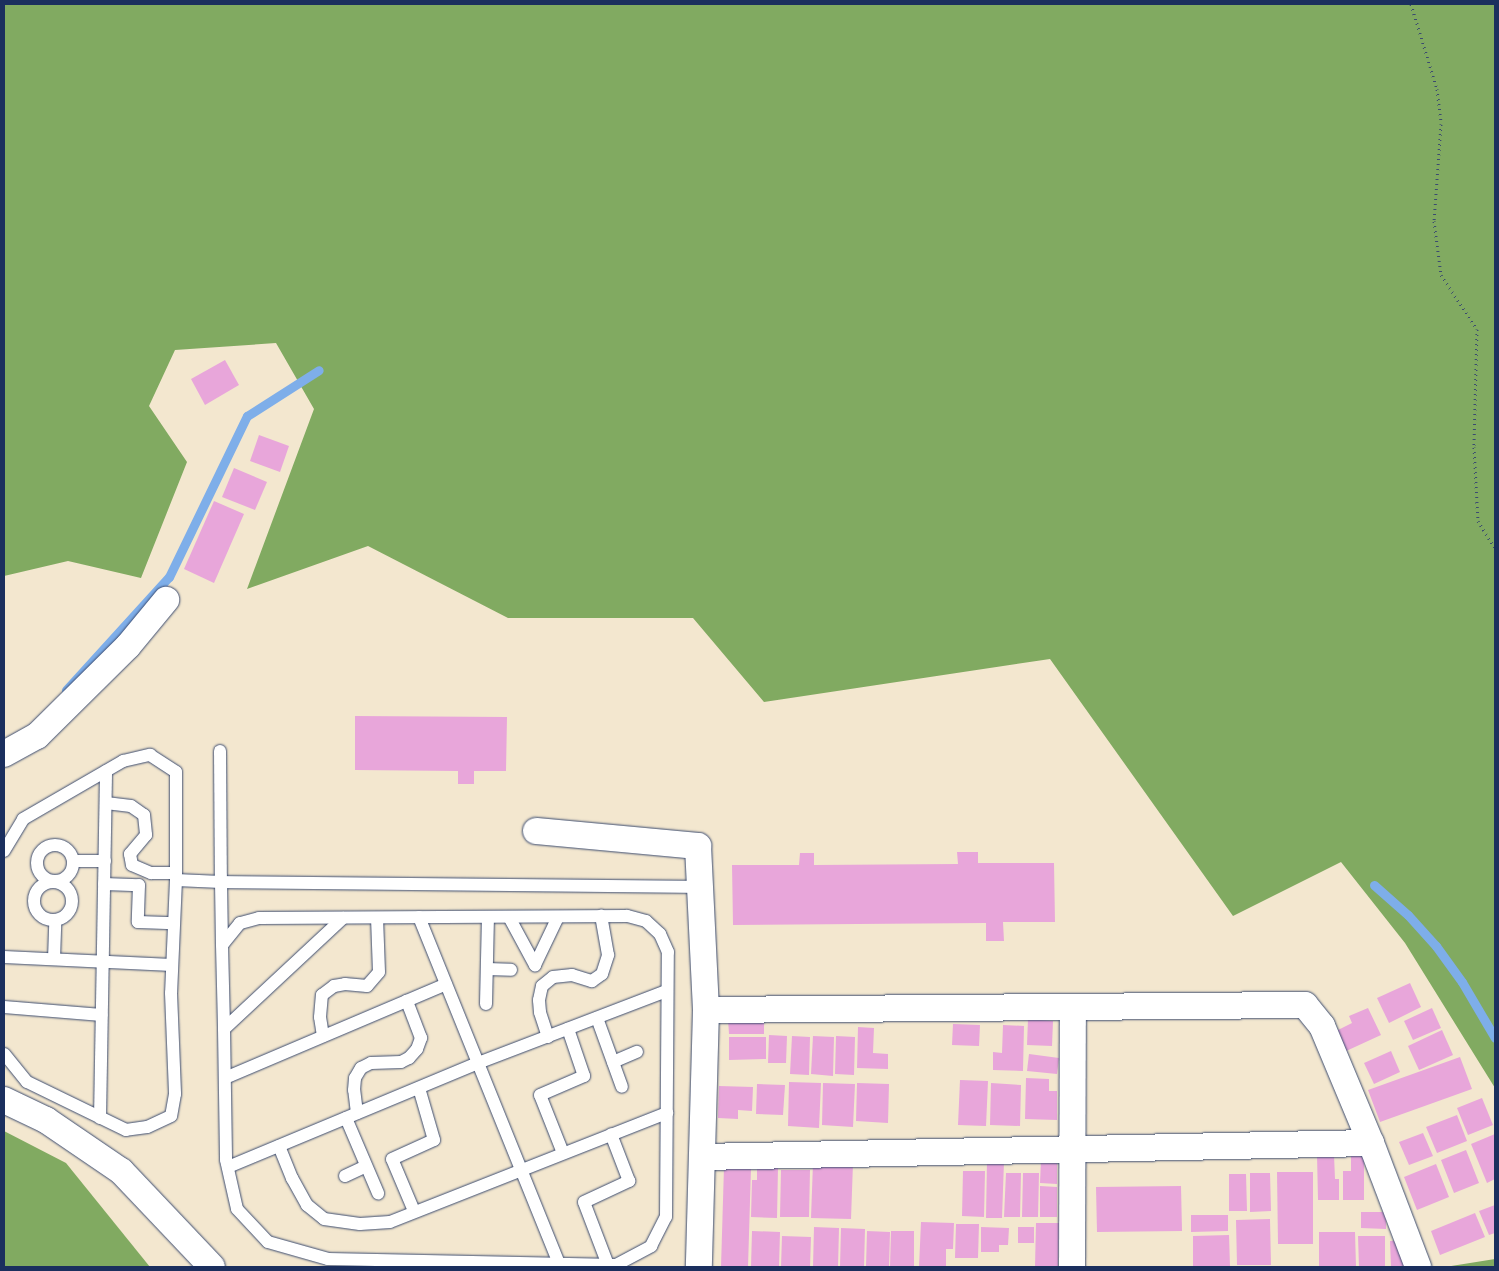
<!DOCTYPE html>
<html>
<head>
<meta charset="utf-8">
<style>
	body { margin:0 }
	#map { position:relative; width:1499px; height:1271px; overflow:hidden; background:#f3e7cf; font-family:"Comic Neue",sans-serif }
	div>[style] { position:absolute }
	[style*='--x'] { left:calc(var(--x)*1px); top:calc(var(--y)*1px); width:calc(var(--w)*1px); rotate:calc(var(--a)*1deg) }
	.forest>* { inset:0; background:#81aa61 }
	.stream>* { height:9px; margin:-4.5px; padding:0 4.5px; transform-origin:4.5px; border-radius:4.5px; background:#7eaee9 }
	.building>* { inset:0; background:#e8a6da }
	.path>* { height:3px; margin-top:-1.5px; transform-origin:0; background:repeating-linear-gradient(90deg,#3b4b6f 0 1px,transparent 0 5px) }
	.roads { filter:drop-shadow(0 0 1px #3b4b6f) drop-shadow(0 0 1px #3b4b6f) }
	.lane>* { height:12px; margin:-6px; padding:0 6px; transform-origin:6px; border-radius:6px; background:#fff }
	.lane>.ring { margin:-6px; padding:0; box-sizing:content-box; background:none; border:12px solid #fff; border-radius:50% }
	.street>* { height:26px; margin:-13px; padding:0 13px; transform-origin:13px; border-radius:13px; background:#fff }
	span { translate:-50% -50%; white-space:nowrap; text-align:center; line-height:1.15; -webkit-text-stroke:4px #fdfcf7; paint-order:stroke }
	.frame { position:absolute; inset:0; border:5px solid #1b2f5e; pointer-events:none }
</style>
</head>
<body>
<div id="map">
	<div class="forest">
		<i style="clip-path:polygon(4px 4px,1495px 4px,1495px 1088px,1405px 943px,1341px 862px,1233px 916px,1050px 659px,764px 702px,693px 618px,508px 618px,368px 546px,247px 589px,314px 409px,276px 343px,175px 350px,149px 406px,187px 462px,141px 578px,68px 561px,4px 576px)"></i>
		<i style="clip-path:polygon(4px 1131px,66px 1163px,150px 1267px,4px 1267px)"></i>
		<i style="clip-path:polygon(1495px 1259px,1495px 1267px,1445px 1267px)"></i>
	</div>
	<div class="stream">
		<i style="--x:66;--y:690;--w:153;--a:-47.7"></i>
		<i style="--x:169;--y:577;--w:179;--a:-64.2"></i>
		<i style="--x:247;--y:416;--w:85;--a:-32.6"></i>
		<i style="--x:1374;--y:885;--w:45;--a:41.4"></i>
		<i style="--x:1408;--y:915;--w:42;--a:47.9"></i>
		<i style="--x:1436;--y:946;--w:44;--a:54.2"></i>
		<i style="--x:1462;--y:982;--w:65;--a:59.5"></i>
	</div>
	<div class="building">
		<i style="clip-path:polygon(225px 360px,239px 385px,205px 405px,191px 379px)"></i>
		<i style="clip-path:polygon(259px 435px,289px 446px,280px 472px,250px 461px)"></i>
		<i style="clip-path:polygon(234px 468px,267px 482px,255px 510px,222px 497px)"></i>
		<i style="clip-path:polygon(214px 501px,244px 514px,214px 583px,184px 569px)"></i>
		<i style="clip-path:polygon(355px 716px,507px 717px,506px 771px,474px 771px,474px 784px,458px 784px,458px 771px,355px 770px)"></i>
		<i style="clip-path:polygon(957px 852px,978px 852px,978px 863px,1054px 863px,1055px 922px,1003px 922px,1004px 941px,986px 941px,986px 923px,733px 925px,732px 865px,799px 865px,800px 853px,814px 853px,814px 865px,958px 864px)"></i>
		<i style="clip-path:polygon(1410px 983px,1421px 1007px,1389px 1023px,1377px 998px)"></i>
		<i style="clip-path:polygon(1368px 1008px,1381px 1035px,1344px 1052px,1334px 1032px,1352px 1023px,1349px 1016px)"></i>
		<i style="clip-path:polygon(1432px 1008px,1441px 1028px,1413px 1040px,1404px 1021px)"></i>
		<i style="clip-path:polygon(728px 1019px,764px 1019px,764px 1034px,729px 1034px)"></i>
		<i style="clip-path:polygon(1028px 1019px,1053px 1021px,1052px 1046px,1027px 1045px)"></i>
		<i style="clip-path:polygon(953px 1024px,980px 1025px,979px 1046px,952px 1045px)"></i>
		<i style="clip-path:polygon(1003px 1025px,1024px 1026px,1023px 1071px,993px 1070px,993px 1052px,1002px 1053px)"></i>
		<i style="clip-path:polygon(858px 1027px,874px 1028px,873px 1053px,888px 1054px,888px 1069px,857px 1068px)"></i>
		<i style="clip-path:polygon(1442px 1030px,1453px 1055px,1419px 1070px,1408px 1046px)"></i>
		<i style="clip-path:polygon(769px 1035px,787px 1036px,786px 1063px,768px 1063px)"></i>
		<i style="clip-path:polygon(792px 1036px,810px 1037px,809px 1075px,790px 1074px)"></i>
		<i style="clip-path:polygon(813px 1036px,834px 1037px,833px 1076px,811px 1074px)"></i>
		<i style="clip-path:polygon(836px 1036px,855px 1037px,854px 1075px,835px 1074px)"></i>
		<i style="clip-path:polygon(729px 1037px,766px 1037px,766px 1059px,729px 1060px)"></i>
		<i style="clip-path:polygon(1391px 1051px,1400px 1072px,1374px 1084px,1364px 1063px)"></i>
		<i style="clip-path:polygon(1029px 1054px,1059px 1058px,1057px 1074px,1027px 1071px)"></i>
		<i style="clip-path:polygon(1460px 1057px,1472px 1089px,1380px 1122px,1368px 1090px)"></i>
		<i style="clip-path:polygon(1026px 1078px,1049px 1079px,1049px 1091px,1057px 1091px,1057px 1120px,1025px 1119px)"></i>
		<i style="clip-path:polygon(960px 1080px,988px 1081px,986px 1126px,958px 1125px)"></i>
		<i style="clip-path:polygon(789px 1082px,821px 1083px,819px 1128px,788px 1126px)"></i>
		<i style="clip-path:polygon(823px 1083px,855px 1084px,853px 1127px,822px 1125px)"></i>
		<i style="clip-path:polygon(857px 1083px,889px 1084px,888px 1123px,856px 1121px)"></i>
		<i style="clip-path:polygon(991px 1083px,1021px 1085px,1020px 1126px,990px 1125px)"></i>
		<i style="clip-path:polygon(757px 1084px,785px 1085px,783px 1115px,756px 1114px)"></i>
		<i style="clip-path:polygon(719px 1086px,753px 1087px,752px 1111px,738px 1110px,738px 1119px,718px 1118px)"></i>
		<i style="clip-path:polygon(1482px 1098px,1493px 1125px,1468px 1135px,1457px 1108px)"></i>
		<i style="clip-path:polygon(1457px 1115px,1467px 1141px,1437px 1153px,1426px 1127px)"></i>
		<i style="clip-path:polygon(1423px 1133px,1433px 1156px,1409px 1165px,1399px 1142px)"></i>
		<i style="clip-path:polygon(1495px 1134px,1495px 1179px,1487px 1183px,1471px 1144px)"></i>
		<i style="clip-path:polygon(1466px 1150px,1479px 1183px,1454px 1193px,1441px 1160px)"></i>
		<i style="clip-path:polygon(1317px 1155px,1334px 1155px,1335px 1179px,1339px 1179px,1339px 1200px,1318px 1200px)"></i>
		<i style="clip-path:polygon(1351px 1155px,1364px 1155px,1364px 1200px,1343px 1200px,1343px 1171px,1351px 1171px)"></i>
		<i style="clip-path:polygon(1041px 1160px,1057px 1160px,1057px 1184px,1040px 1183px)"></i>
		<i style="clip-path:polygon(987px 1161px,1004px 1161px,1002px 1218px,986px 1218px)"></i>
		<i style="clip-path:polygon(813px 1163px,853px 1163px,851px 1219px,811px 1218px)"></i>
		<i style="clip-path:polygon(1436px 1164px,1449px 1197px,1417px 1210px,1404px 1177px)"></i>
		<i style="clip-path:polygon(724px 1167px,751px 1168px,748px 1267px,721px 1267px)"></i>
		<i style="clip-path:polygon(757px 1168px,778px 1168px,777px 1218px,751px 1217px,752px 1180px,757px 1180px)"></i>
		<i style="clip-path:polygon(781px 1170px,810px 1170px,809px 1217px,780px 1217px)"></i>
		<i style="clip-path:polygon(963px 1171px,985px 1171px,984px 1217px,962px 1216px)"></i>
		<i style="clip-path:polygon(1277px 1172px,1313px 1172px,1313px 1244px,1278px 1244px)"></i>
		<i style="clip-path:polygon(1006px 1173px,1021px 1173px,1020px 1217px,1004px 1217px)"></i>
		<i style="clip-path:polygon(1023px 1173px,1039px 1173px,1038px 1217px,1022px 1217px)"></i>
		<i style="clip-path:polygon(1250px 1173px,1270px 1173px,1271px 1211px,1250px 1212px)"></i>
		<i style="clip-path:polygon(1229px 1174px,1246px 1174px,1247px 1211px,1229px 1211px)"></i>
		<i style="clip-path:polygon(1040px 1186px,1057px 1187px,1057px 1217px,1040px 1217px)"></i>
		<i style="clip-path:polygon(1181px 1186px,1182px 1231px,1097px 1232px,1096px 1187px)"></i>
		<i style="clip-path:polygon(1495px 1205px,1495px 1233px,1489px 1235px,1479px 1211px)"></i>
		<i style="clip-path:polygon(1361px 1212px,1386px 1212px,1386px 1229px,1361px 1228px)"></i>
		<i style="clip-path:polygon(1475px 1213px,1485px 1237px,1440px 1255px,1431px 1231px)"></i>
		<i style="clip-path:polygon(1191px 1215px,1228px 1215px,1228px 1231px,1191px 1232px)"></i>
		<i style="clip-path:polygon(1270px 1219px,1271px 1265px,1237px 1265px,1236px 1220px)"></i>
		<i style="clip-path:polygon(921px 1222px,954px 1223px,953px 1249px,946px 1249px,946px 1267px,919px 1267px)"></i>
		<i style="clip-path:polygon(1036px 1223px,1059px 1223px,1058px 1267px,1035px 1267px)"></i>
		<i style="clip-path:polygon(956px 1224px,979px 1224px,978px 1258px,955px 1258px)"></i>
		<i style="clip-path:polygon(814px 1227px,839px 1228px,838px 1267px,813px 1267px)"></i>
		<i style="clip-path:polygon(981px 1227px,1009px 1228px,1008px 1245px,999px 1245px,999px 1252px,981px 1252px)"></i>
		<i style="clip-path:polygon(1018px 1227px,1034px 1227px,1034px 1243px,1018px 1243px)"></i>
		<i style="clip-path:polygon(841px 1228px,865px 1229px,864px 1267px,840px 1267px)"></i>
		<i style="clip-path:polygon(752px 1231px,780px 1232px,779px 1267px,751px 1267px)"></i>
		<i style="clip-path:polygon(867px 1231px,890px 1232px,889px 1267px,866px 1267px)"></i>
		<i style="clip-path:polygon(891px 1231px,914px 1231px,914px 1267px,890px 1267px)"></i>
		<i style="clip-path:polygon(1319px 1232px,1355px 1232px,1356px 1267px,1319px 1267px)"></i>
		<i style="clip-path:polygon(1229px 1235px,1230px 1267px,1193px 1267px,1193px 1236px)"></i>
		<i style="clip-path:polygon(782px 1236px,811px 1237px,810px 1267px,781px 1267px)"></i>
		<i style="clip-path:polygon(1358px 1236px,1385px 1236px,1385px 1267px,1359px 1267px)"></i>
		<i style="clip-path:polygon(1405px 1240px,1405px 1267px,1391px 1267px,1390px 1241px)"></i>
	</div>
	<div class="path">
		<i style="--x:1411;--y:4;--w:89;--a:73"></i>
		<i style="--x:1437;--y:89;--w:35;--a:83"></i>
		<i style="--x:1441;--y:124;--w:97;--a:94.1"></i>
		<i style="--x:1434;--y:221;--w:54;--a:82.6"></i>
		<i style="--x:1441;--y:275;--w:65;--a:56.3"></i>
		<i style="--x:1477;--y:329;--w:118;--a:91.5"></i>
		<i style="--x:1474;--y:447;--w:74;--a:86.9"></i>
		<i style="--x:1478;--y:521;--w:32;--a:58"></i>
	</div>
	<div class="roads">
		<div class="lane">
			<i style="--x:220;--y:751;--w:131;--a:89.6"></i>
			<i style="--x:221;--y:882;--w:479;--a:0.6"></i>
			<i style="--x:106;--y:803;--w:25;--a:7"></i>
			<i style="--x:131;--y:806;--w:16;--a:35"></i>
			<i style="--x:144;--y:815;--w:20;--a:84"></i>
			<i style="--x:146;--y:835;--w:25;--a:130"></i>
			<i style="--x:130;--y:854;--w:11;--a:80"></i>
			<i style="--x:132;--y:865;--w:21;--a:23"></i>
			<i style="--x:151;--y:873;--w:25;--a:0"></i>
			<i class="ring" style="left:37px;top:845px;width:24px;height:24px"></i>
			<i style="--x:4;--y:851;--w:37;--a:-59"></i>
			<i style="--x:23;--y:819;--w:116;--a:-30.1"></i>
			<i style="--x:123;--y:761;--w:28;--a:-13"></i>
			<i style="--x:150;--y:755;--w:31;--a:33"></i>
			<i style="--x:176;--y:772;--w:108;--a:90"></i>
			<i style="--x:176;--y:880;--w:113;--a:92.5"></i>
			<i style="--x:171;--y:993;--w:101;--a:87.7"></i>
			<i style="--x:175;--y:1094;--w:22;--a:100"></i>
			<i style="--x:171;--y:1116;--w:26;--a:155"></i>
			<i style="--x:147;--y:1127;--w:21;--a:172"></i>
			<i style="--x:126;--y:1130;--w:110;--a:-154.1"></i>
			<i style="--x:27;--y:1082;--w:36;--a:-129"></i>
			<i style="--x:75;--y:861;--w:30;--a:0"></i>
			<i style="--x:176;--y:880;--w:45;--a:2.5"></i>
			<i style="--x:221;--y:882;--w:63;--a:89.1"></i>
			<i style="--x:222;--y:945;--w:84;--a:88.6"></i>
			<i style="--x:224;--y:1029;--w:131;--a:89.1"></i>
			<i style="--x:226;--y:1160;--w:50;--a:77.3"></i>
			<i style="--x:237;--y:1209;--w:45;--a:46.8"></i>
			<i style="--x:268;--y:1242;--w:62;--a:15.8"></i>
			<i style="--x:328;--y:1259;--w:288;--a:1.2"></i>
			<i style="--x:616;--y:1265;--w:40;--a:-28"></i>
			<i style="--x:651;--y:1246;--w:33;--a:-63"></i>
			<i style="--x:666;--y:1217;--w:265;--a:-89.6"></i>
			<i style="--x:668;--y:952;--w:20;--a:-114"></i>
			<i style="--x:660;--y:934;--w:19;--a:-137"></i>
			<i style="--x:646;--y:921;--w:20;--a:-165"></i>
			<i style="--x:627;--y:916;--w:368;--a:179.7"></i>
			<i style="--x:259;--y:918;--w:20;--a:165"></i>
			<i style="--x:240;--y:923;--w:28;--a:129"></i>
			<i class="ring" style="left:34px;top:882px;width:26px;height:26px"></i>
			<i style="--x:104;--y:884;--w:35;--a:2"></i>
			<i style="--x:139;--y:885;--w:37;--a:92"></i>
			<i style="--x:138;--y:922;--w:36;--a:2"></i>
			<i style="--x:419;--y:917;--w:374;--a:68"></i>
			<i style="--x:509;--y:917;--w:55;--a:61.6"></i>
			<i style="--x:535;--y:965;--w:53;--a:-64.4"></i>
			<i style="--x:4;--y:957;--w:168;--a:2.7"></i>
			<i style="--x:54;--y:959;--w:38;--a:-88"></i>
			<i style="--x:487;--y:969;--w:24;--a:2"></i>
			<i style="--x:486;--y:1004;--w:87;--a:-88.7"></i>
			<i style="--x:4;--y:1007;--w:98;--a:4.7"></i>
			<i style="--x:597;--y:1018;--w:73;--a:70.1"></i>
			<i style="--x:224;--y:1029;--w:163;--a:-43"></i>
			<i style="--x:323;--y:1036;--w:19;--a:-99"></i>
			<i style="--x:320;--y:1017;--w:22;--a:-85"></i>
			<i style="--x:322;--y:995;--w:15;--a:-37"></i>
			<i style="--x:334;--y:986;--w:11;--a:-10"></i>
			<i style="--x:345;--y:984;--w:22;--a:5"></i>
			<i style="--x:367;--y:986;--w:18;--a:-49"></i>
			<i style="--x:379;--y:972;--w:54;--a:-92.1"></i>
			<i style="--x:548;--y:1037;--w:26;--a:-108"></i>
			<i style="--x:540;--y:1012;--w:12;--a:-95"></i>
			<i style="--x:539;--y:1000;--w:14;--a:-78"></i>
			<i style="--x:542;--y:986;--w:14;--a:-39"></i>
			<i style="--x:553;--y:977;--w:19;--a:-6"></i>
			<i style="--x:572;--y:975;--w:21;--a:17"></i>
			<i style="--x:592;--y:981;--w:12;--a:-35"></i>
			<i style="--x:602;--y:974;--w:20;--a:-72"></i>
			<i style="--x:608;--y:955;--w:40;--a:-100"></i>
			<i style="--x:613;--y:1062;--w:26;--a:-23"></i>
			<i style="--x:225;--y:1078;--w:240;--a:-23"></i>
			<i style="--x:357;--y:1113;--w:23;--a:-97"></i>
			<i style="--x:354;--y:1090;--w:12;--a:-85"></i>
			<i style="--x:355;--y:1078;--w:12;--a:-59"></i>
			<i style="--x:361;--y:1068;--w:11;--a:-27"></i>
			<i style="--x:371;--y:1063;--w:30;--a:-2"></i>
			<i style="--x:401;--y:1062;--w:9;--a:-27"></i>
			<i style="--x:409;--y:1058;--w:12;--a:-48"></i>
			<i style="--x:417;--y:1049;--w:12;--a:-70"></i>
			<i style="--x:421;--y:1038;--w:40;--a:-111"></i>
			<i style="--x:100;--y:1118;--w:347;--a:-89"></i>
			<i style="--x:346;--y:1118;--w:82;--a:66.9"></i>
			<i style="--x:279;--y:1146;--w:35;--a:68"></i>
			<i style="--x:292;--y:1178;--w:31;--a:61"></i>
			<i style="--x:307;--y:1205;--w:22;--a:39"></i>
			<i style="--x:324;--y:1219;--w:36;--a:8"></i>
			<i style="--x:360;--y:1224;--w:30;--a:-4"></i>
			<i style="--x:390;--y:1222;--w:298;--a:-21.5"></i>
			<i style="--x:563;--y:1153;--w:62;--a:-111.6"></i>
			<i style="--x:540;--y:1095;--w:48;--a:-23.4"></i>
			<i style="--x:584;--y:1076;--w:50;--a:-108.8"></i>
			<i style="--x:228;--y:1167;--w:271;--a:-22.6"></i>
			<i style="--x:478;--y:1063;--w:202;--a:-20.9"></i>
			<i style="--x:345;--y:1176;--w:23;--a:-25"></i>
			<i style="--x:414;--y:1211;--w:56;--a:-112.9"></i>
			<i style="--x:392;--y:1159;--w:46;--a:-24.3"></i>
			<i style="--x:434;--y:1140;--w:54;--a:-106.1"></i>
			<i style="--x:608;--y:1265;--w:67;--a:-110.9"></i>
			<i style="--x:584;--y:1202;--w:50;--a:-25"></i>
			<i style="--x:629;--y:1181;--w:50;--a:-111"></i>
		</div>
		<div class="street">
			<i style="--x:4;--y:754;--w:38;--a:-29"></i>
			<i style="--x:37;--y:736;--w:128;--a:-44.7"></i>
			<i style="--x:128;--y:646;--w:60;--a:-50.4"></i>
			<i style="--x:536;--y:831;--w:163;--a:5.3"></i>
			<i style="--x:698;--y:846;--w:164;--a:87.2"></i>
			<i style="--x:706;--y:1010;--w:257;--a:91.6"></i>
			<i style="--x:706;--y:1010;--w:599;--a:-0.48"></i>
			<i style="--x:1305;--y:1005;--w:27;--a:51"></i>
			<i style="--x:1322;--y:1026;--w:127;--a:67.3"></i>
			<i style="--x:1371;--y:1143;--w:133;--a:69.2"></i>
			<i style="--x:4;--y:1100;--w:47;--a:25.5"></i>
			<i style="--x:46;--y:1120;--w:91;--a:34.2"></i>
			<i style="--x:121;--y:1171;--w:132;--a:46.5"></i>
			<i style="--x:702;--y:1157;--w:669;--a:-1.2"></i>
			<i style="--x:1072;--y:1267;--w:259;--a:-89.8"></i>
		</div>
	</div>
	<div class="frame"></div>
</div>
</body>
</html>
